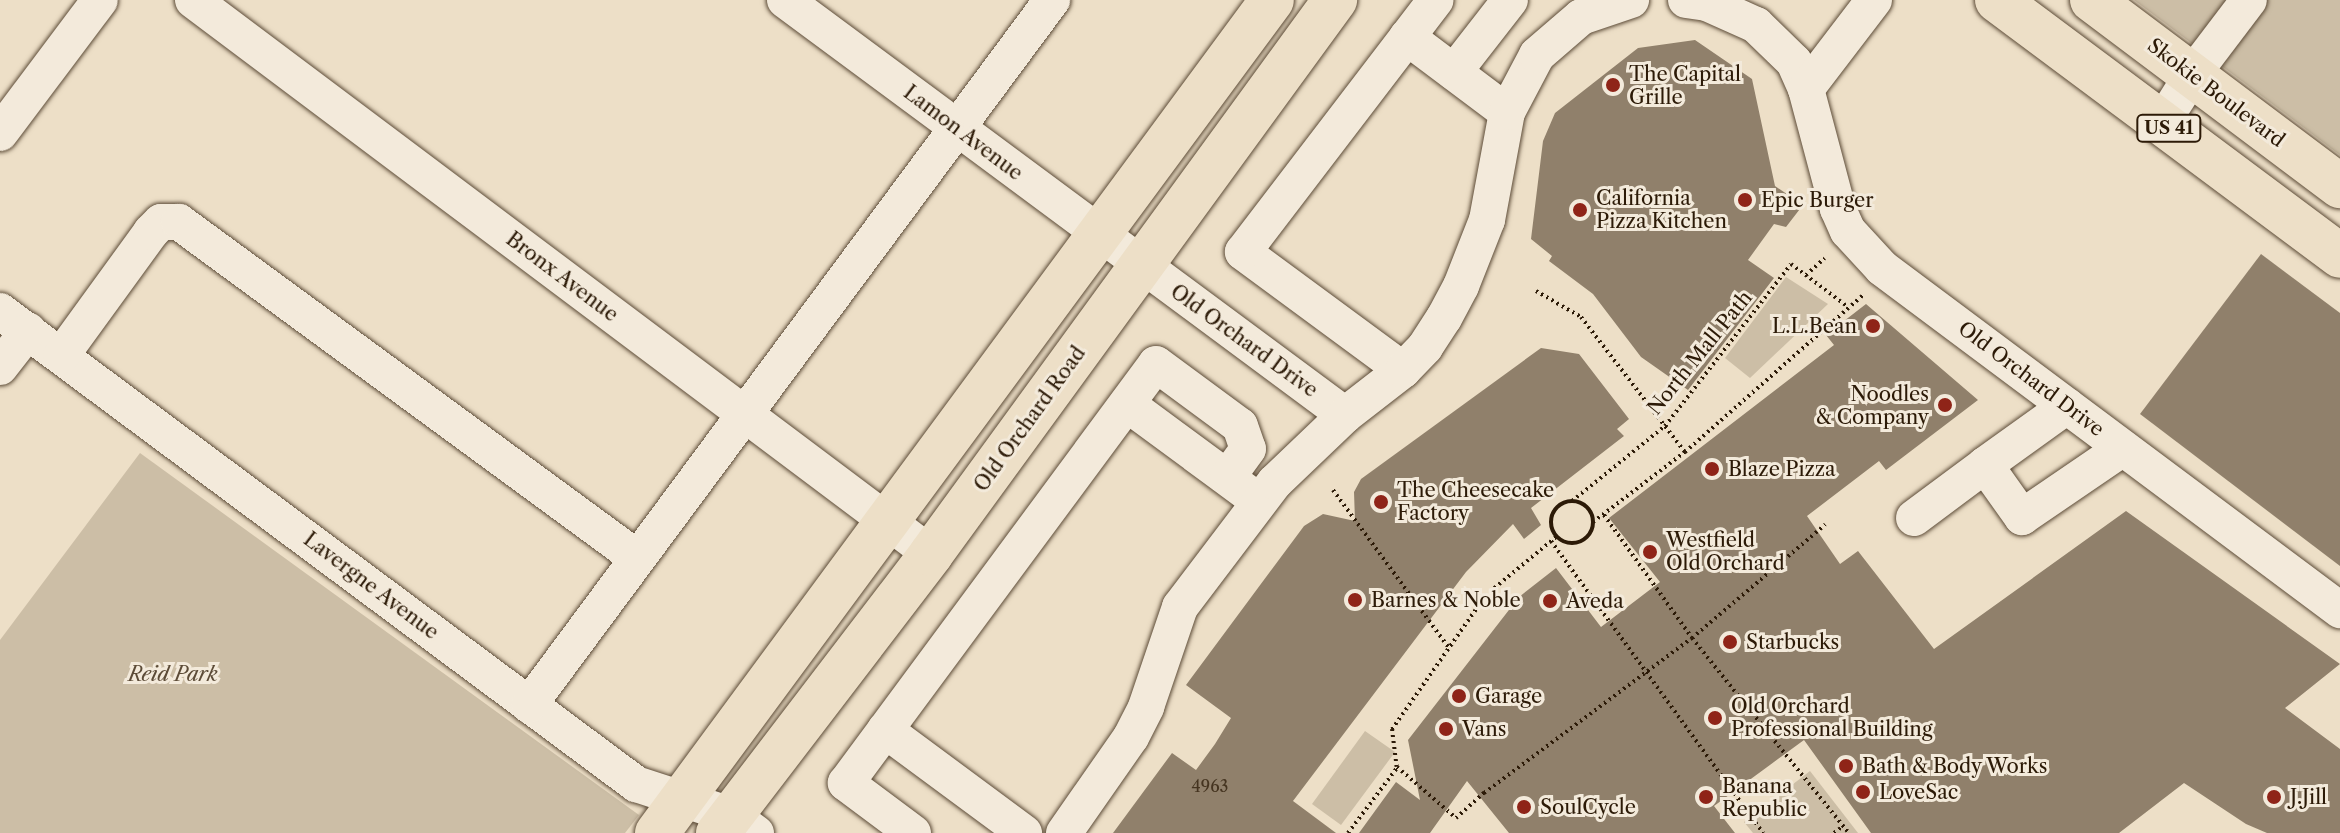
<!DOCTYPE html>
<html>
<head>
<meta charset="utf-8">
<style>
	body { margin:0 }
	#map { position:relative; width:2340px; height:833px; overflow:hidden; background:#eddfc7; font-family:"Libre Caslon Text",serif }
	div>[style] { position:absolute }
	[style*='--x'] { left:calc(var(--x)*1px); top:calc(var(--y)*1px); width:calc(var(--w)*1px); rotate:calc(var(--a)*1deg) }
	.green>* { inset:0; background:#ccbea6 }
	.building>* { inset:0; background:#90806b }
	.path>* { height:4px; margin-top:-2px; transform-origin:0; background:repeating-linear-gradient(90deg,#2c1a07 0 2px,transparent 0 6px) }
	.path>.ring { margin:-2px; padding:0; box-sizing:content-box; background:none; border:4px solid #2c1a07; border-radius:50% }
	.roads { filter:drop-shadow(0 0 2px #5c4b37) drop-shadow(0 0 2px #5c4b37) }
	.minor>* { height:36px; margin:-18px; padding:0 18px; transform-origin:18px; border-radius:18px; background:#f3eadb }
	.major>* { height:44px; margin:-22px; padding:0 22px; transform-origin:22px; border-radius:22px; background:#eddfc7 }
	.dots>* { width:22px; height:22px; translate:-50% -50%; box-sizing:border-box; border:4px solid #f3eadb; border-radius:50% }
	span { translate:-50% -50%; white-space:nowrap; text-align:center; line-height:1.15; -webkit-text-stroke:6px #f3eadb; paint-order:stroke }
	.number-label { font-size:16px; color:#453420 }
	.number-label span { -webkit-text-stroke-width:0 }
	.shield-label span { padding:2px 6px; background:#f3eadb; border:2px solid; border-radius:6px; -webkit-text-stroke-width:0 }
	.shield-label { font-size:18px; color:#2c1a07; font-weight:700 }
	.poi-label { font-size:20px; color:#2c1a07 }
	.left { translate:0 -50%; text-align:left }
	.right { translate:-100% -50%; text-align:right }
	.street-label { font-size:20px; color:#2c1a07 }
	.park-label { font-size:20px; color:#5c4b37; font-style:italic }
</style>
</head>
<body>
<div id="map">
	<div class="green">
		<i style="clip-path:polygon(2134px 0,2340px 0,2340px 155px)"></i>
		<i style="clip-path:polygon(1786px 277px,1828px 304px,1750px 378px,1725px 358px)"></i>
		<i style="clip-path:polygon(140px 453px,639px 815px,625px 833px,0 833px,0 640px)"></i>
		<i style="clip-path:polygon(1365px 731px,1395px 752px,1341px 825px,1312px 804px)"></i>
		<i style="clip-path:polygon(1810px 771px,1858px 833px,1753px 833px,1744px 822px)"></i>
	</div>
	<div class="building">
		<i style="clip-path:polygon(1695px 40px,1752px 79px,1775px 186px,1803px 205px,1786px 227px,1774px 224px,1748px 260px,1774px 278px,1688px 390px,1641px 357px,1593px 294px,1549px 261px,1552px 256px,1531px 239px,1543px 141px,1555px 113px,1638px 48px)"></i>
		<i style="clip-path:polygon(2261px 254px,2340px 313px,2340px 566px,2140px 414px)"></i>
		<i style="clip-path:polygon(1866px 304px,1978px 400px,1886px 470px,1879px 461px,1807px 516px,1840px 564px,1858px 551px,1934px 649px,2126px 511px,2340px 664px,2285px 708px,2340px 749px,2340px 833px,2267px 833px,2246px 824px,2184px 783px,2119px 833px,1871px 833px,1804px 740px,1714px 806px,1735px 833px,1509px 833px,1467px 781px,1430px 833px,1359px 833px,1396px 782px,1420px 800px,1408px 740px,1519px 597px,1556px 568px,1601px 627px,1660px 582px,1609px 518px,1834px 345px,1826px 335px)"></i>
		<i style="clip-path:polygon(1541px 348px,1579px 354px,1629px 419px,1617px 429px,1624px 436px,1531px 508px,1541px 525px,1524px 539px,1513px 524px,1466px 572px,1293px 801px,1336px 833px,1113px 833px,1172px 753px,1196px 770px,1215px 744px,1231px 718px,1186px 685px,1304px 526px,1323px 514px,1355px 521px,1354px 492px,1361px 479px)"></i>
	</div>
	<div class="path">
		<i style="--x:1806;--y:275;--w:25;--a:-42"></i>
		<i style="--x:1536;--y:291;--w:52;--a:30"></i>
		<i style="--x:1581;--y:317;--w:170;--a:52.4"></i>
		<i style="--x:1333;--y:490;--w:196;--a:53.7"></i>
		<i class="ring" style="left:1551px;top:501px;width:38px;height:38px"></i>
		<i style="--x:1572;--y:501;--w:119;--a:-38.9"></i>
		<i style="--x:1665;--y:426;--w:205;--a:-52.1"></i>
		<i style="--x:1791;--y:264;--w:71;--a:37"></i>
		<i style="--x:1604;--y:515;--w:151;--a:54.4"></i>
		<i style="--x:1692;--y:638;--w:250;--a:51.2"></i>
		<i style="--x:1593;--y:522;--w:116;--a:-37.3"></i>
		<i style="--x:1685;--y:452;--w:239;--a:-41.4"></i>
		<i style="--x:1556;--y:537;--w:91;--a:140.4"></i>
		<i style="--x:1486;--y:595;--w:164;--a:125"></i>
		<i style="--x:1392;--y:729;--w:38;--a:83"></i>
		<i style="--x:1397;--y:767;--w:78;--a:40.8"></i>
		<i style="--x:1456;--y:818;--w:38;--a:-42"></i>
		<i style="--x:1484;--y:793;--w:259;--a:-36.7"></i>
		<i style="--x:1692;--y:638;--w:175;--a:-40.4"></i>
		<i style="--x:1551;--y:541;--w:361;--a:54"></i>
		<i style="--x:1348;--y:833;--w:81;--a:-53"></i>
		<i style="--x:1834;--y:833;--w:11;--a:-38"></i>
	</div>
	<div class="roads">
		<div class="minor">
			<i style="--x:193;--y:0;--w:923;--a:36.89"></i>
			<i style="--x:785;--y:0;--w:697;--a:36.54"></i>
			<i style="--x:1686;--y:0;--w:21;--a:8"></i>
			<i style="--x:1707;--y:3;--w:54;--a:24.2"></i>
			<i style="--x:1756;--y:25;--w:53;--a:44.2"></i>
			<i style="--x:1794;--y:62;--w:30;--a:66"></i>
			<i style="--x:1806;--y:89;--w:124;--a:75.1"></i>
			<i style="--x:1838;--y:209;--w:24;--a:66"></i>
			<i style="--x:1848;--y:231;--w:50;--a:47.4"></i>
			<i style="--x:1882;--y:268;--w:572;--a:36.75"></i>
			<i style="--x:1407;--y:37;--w:125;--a:36.9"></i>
			<i style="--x:1454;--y:72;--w:91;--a:-52.1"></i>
			<i style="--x:1806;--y:89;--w:112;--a:-52.6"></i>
			<i style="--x:2162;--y:123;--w:57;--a:-58"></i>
			<i style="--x:2192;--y:75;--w:94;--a:-52.8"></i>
			<i style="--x:0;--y:133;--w:166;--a:-53.1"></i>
			<i style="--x:0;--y:311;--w:793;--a:36.64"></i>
			<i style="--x:636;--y:784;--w:100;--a:18.1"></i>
			<i style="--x:731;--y:815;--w:31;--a:36"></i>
			<i style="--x:61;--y:356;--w:153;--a:-54"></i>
			<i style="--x:151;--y:232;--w:14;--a:-45"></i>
			<i style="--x:161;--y:222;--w:18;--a:0"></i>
			<i style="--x:179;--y:222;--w:568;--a:36.26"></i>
			<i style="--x:0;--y:367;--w:46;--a:-52.1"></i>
			<i style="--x:1403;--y:370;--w:199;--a:-143.6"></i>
			<i style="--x:1243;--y:252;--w:317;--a:-52.6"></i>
			<i style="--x:1127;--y:404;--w:147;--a:36.4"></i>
			<i style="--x:2067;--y:406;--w:101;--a:144.3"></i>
			<i style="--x:1985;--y:465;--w:64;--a:54.6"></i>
			<i style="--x:2022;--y:517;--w:122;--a:-34.3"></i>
			<i style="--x:1914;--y:518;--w:89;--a:-36.7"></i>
			<i style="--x:529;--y:705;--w:878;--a:-53.43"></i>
			<i style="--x:885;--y:730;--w:173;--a:36.5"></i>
			<i style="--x:913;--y:833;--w:84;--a:-143.3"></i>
			<i style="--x:846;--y:783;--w:521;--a:-53.5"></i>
			<i style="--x:1156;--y:364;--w:104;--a:36.4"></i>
			<i style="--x:1240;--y:426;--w:24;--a:71"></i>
			<i style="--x:1248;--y:449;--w:34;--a:126"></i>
			<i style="--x:1064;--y:833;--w:117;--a:-55.1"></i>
			<i style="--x:1131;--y:737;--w:34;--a:-63"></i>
			<i style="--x:1146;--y:707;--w:106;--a:-71.2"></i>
			<i style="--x:1180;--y:607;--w:157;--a:-52.8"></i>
			<i style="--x:1275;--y:482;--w:97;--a:-43.7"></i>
			<i style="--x:1345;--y:415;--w:73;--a:-37.8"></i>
			<i style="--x:1403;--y:370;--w:32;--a:-46"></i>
			<i style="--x:1425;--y:347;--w:35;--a:-57"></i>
			<i style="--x:1444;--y:318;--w:36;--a:-62"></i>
			<i style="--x:1461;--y:286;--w:71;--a:-68.5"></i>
			<i style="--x:1487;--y:220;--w:110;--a:-79.5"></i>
			<i style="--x:1507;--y:112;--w:64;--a:-62.2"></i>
			<i style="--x:1537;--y:55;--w:58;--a:-40.8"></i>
			<i style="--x:1581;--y:17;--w:53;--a:-18.8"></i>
		</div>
		<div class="major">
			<i style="--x:1997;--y:0;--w:428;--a:36.7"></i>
			<i style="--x:2092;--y:0;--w:310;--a:36.9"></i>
			<i style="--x:657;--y:833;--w:1035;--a:-53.56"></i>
			<i style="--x:718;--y:833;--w:351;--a:-52.6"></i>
			<i style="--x:931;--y:554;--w:686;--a:-53.9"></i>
		</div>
	</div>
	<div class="dots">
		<i style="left:1613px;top:85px;background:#8f2418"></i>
		<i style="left:1745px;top:200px;background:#8f2418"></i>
		<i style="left:1580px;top:210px;background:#8f2418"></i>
		<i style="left:1873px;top:326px;background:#8f2418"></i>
		<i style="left:1945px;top:405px;background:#8f2418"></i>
		<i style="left:1712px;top:469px;background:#8f2418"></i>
		<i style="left:1381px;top:502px;background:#8f2418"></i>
		<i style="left:1650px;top:552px;background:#8f2418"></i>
		<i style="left:1355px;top:600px;background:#8f2418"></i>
		<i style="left:1550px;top:601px;background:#8f2418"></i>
		<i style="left:1730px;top:642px;background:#8f2418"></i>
		<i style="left:1459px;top:696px;background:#8f2418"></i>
		<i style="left:1715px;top:718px;background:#8f2418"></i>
		<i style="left:1446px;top:729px;background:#8f2418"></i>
		<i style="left:1846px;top:766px;background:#8f2418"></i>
		<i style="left:1863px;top:792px;background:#8f2418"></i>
		<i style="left:1706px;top:797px;background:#8f2418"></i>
		<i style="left:2274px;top:797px;background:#8f2418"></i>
		<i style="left:1524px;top:807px;background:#8f2418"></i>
	</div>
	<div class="number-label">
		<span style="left:1210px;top:786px">4963</span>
	</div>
	<div class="shield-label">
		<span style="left:2169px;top:128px">US 41</span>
	</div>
	<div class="poi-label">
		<span class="left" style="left:1629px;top:86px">The Capital<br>Grille</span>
		<span class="left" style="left:1596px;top:210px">California<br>Pizza Kitchen</span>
		<span class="left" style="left:1761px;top:200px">Epic Burger</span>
		<span class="right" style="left:1857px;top:326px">L.L.Bean</span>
		<span class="right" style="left:1929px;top:406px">Noodles<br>&amp; Company</span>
		<span class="left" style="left:1728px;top:469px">Blaze Pizza</span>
		<span class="left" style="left:1397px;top:502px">The Cheesecake<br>Factory</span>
		<span class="left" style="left:1666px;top:552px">Westfield<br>Old Orchard</span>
		<span class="left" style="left:1371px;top:600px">Barnes &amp; Noble</span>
		<span class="left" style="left:1566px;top:601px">Aveda</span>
		<span class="left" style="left:1746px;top:642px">Starbucks</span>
		<span class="left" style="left:1475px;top:696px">Garage</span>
		<span class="left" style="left:1731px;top:718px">Old Orchard<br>Professional Building</span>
		<span class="left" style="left:1462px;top:729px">Vans</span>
		<span class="left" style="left:1862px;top:766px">Bath &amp; Body Works</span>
		<span class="left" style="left:1722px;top:798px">Banana<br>Republic</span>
		<span class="left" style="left:1879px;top:792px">LoveSac</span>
		<span class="left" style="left:2290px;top:797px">J.Jill</span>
		<span class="left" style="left:1540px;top:807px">SoulCycle</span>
	</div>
	<div class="street-label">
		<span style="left:2216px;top:93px;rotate:37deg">Skokie Boulevard</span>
		<span style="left:963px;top:133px;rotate:37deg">Lamon Avenue</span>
		<span style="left:562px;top:277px;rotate:37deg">Bronx Avenue</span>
		<span style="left:1244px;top:341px;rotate:36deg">Old Orchard Drive</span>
		<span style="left:1700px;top:353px;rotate:-51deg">North Mall Path</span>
		<span style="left:2031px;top:379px;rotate:37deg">Old Orchard Drive</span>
		<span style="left:1030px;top:419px;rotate:-54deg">Old Orchard Road</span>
		<span style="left:371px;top:586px;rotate:37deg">Lavergne Avenue</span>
	</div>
	<div class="park-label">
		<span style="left:173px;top:674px">Reid Park</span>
	</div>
</div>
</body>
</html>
